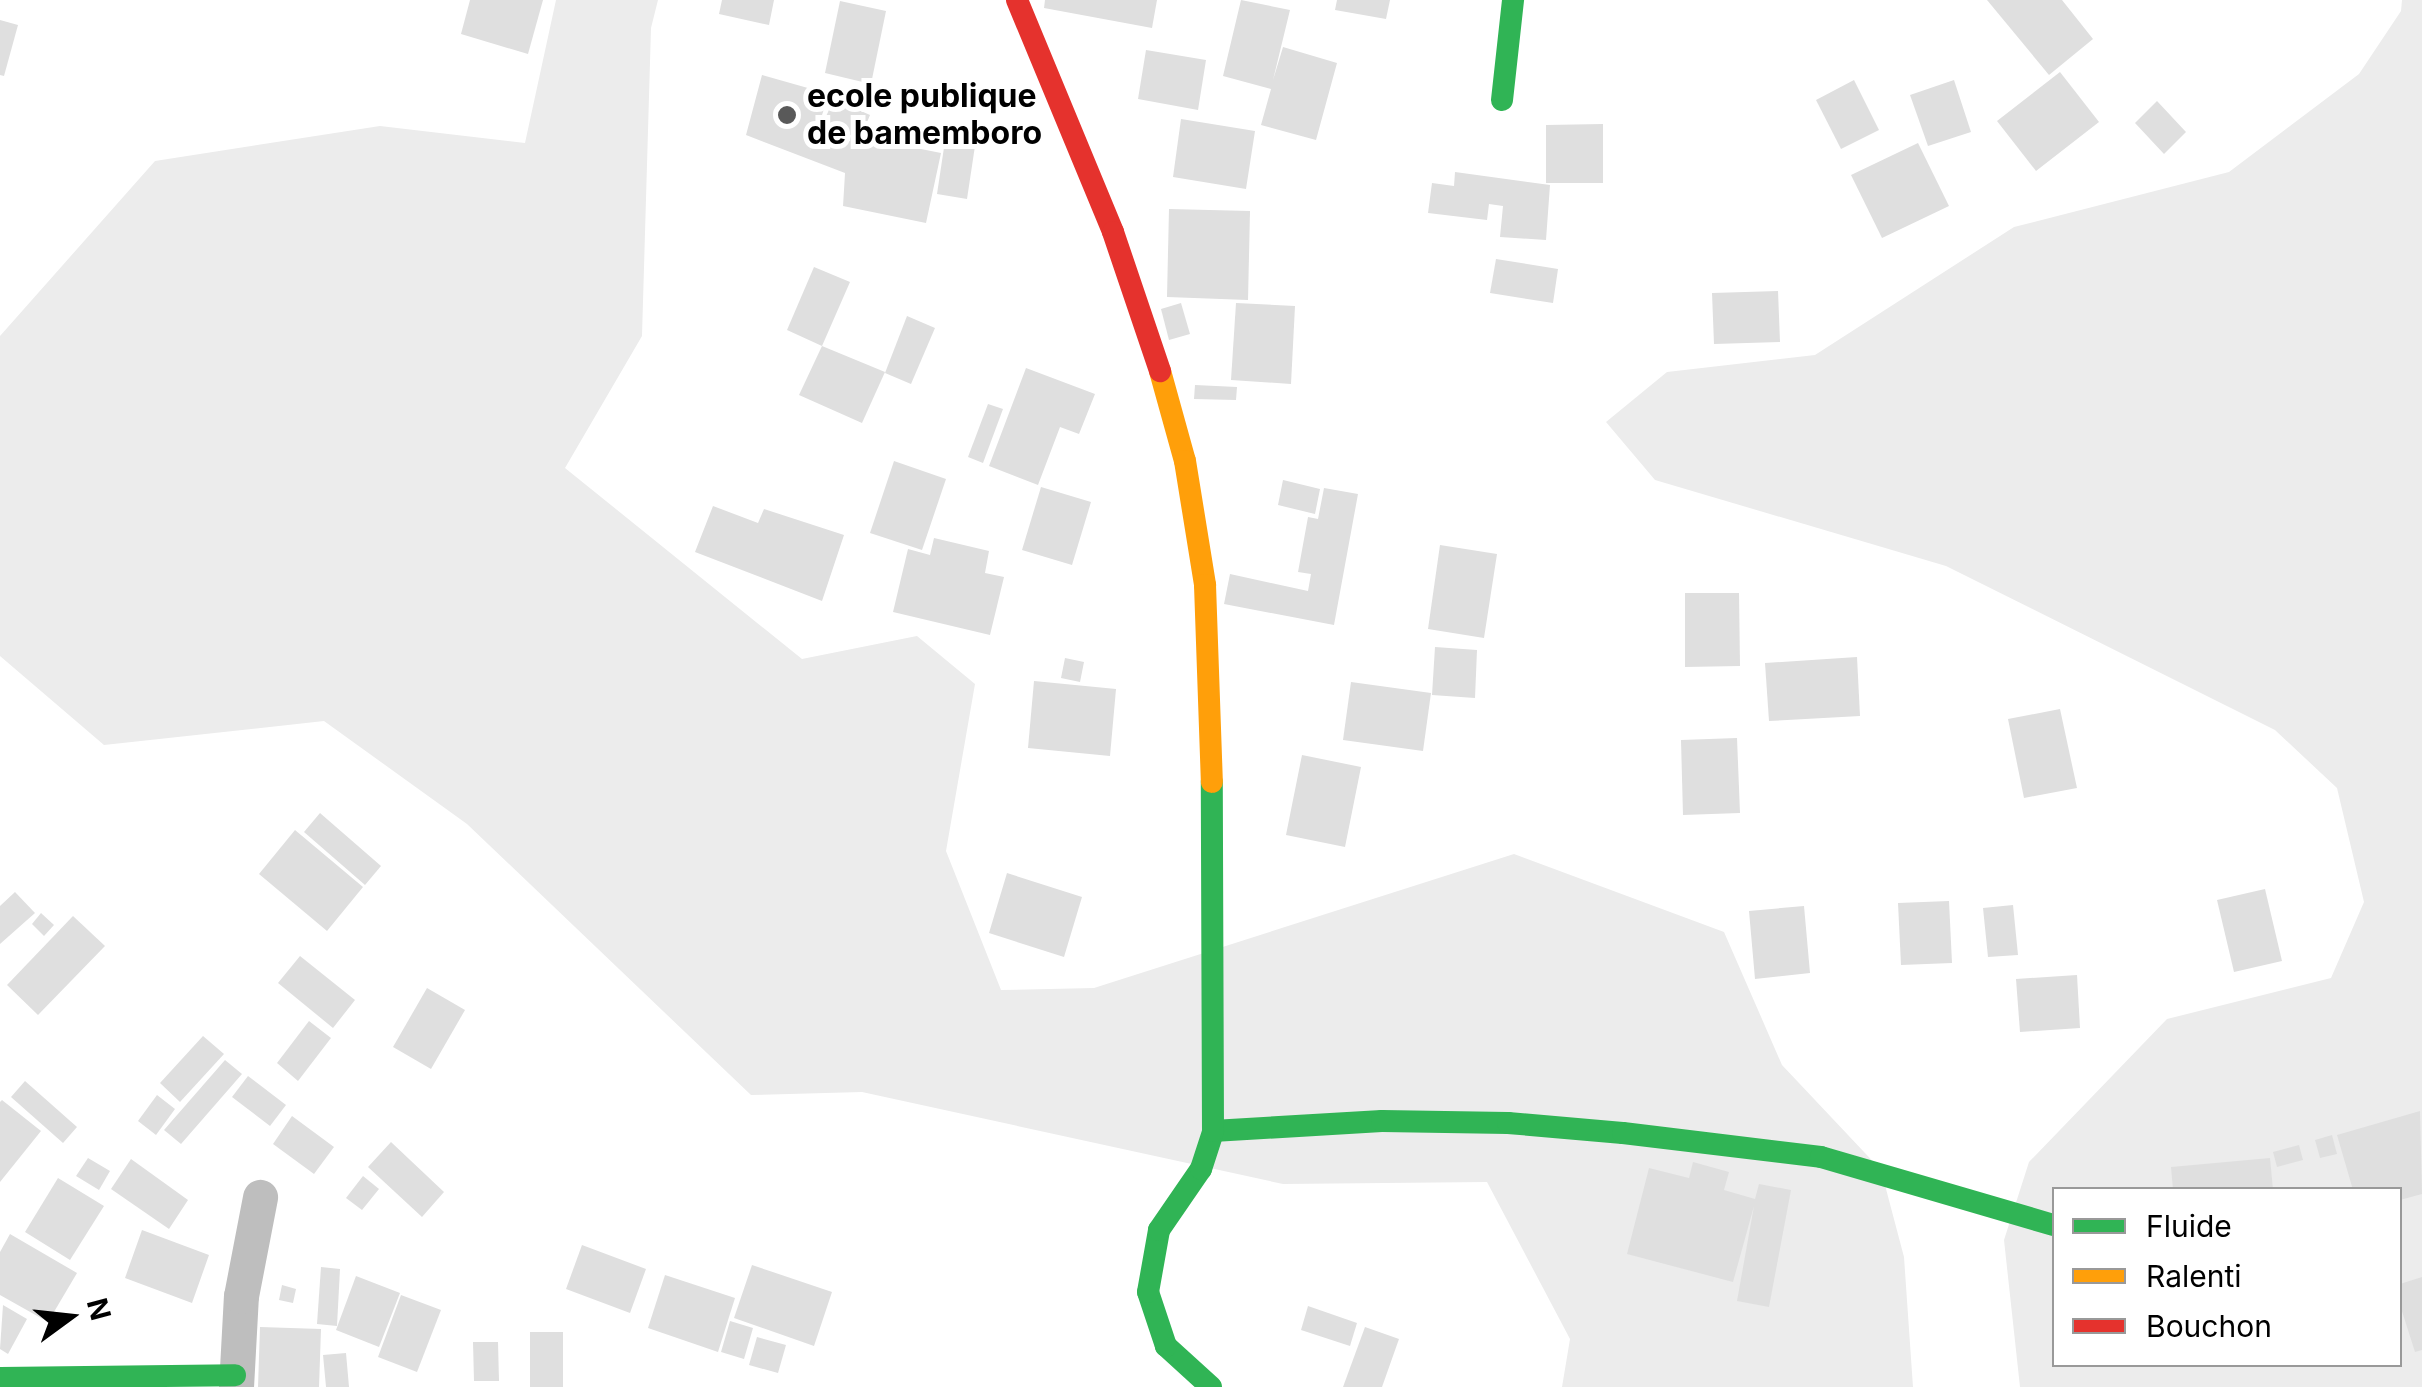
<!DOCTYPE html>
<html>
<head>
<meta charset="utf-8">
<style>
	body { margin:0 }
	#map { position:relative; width:2422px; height:1387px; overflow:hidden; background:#fff; font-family:Inter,sans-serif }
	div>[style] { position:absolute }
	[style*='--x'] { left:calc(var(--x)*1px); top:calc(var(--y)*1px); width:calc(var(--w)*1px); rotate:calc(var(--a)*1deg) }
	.green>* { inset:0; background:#ececec }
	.building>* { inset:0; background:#dfdfdf }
	.street>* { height:35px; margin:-17.5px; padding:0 17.5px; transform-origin:17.5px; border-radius:17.5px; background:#bebebe }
	.fast>* { height:22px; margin:-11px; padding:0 11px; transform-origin:11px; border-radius:11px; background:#30b455 }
	.slow>* { height:22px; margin:-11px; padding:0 11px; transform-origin:11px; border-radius:11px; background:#ff9f0a }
	.jam>* { height:22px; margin:-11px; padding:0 11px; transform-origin:11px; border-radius:11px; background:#e5322d }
	.dots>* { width:28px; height:28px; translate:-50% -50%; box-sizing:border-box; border:5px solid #fff; border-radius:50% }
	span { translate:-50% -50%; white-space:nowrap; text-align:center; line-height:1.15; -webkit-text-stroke:10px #fff; paint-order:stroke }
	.poi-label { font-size:32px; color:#000; font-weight:700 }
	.left { translate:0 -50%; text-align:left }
	.legend { position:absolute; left:2052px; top:1187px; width:350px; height:180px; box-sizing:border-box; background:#fff; border:2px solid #999; margin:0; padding:12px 18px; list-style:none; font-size:30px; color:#000 }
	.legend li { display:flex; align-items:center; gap:20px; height:50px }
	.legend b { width:50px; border:2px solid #999 }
	.north { position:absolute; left:20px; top:1267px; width:100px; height:100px; -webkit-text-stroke:8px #fff; paint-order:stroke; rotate:75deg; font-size:28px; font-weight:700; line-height:40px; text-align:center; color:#000 }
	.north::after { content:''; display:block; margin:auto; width:35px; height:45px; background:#000; clip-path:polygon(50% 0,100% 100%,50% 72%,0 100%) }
</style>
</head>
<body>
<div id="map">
	<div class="green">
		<i style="clip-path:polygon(556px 0,658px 0,651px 28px,642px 336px,565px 468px,802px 659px,917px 636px,975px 684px,946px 851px,1001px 990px,1094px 988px,1514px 854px,1724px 932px,1782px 1065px,1881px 1170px,1904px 1257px,1913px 1387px,1562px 1387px,1570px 1339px,1487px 1182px,1283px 1184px,862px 1092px,751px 1095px,467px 824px,324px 721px,104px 745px,0 656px,0 336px,155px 161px,380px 126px,525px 143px)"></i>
		<i style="clip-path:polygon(evenodd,2402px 0,2422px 0,2422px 1387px,2020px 1387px,2004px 1240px,2029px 1162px,2167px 1019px,2331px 978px,2364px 902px,2337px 788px,2275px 730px,1946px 566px,1655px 480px,1606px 422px,1667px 372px,1815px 355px,2014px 227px,2229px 172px,2359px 74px,2401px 11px,2402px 0,2054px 1190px,2400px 1190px,2400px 1364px,2054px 1364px,2054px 1190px)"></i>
	</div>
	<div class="building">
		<i style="clip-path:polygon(470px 0,543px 0,528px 54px,461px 34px)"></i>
		<i style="clip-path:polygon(722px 0,774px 0,769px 25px,719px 14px)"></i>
		<i style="clip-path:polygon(1045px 0,1157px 0,1152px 28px,1044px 8px)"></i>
		<i style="clip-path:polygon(1241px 0,1290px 10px,1273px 80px,1283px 47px,1337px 63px,1316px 140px,1261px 125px,1271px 89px,1223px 76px)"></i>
		<i style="clip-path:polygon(1337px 0,1390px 0,1386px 19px,1335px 10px)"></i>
		<i style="clip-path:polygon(1987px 0,2062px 0,2093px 39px,2049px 75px)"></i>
		<i style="clip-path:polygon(840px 1px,886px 11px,871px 84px,825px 73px)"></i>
		<i style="clip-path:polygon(0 20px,18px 25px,4px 76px,0 75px)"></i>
		<i style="clip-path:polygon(1146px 50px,1206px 60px,1198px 110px,1138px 99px)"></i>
		<i style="clip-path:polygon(2060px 72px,2099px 122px,2036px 171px,1997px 121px)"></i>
		<i style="clip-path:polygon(762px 75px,829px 94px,810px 151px,834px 99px,870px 115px,861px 137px,941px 153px,926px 223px,843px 206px,845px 173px,746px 135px)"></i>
		<i style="clip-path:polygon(1854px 80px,1879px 130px,1841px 149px,1816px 100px)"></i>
		<i style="clip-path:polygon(1954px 80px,1971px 132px,1928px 146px,1910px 95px)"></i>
		<i style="clip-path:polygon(2157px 101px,2186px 132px,2164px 154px,2135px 123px)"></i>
		<i style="clip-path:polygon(1181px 119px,1255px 131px,1246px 189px,1173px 177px)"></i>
		<i style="clip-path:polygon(948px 121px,978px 126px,967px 199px,937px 194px)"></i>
		<i style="clip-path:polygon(1603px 124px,1603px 183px,1546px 183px,1546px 125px)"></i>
		<i style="clip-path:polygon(1918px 143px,1949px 206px,1882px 238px,1851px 175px)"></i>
		<i style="clip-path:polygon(1455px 172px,1550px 185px,1546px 240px,1500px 237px,1503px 206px,1489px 204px,1487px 220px,1428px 213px,1432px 183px,1454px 186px)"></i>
		<i style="clip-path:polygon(1169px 209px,1250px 211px,1248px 300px,1167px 297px)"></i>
		<i style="clip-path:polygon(1496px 259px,1558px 269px,1553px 303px,1490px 293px)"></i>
		<i style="clip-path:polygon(814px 267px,850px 282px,822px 346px,787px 330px)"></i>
		<i style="clip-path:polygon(1778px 291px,1780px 342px,1714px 344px,1712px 293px)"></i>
		<i style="clip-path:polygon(1181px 303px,1190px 334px,1169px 340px,1161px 309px)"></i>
		<i style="clip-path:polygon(1236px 303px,1295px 306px,1291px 384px,1231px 380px)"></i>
		<i style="clip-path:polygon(907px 316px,935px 328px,911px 384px,885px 373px)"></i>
		<i style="clip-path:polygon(822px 346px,885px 372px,862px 423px,799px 395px)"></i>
		<i style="clip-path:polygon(1026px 368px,1095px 394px,1079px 434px,1060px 427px,1038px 485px,989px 466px)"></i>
		<i style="clip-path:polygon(1195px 385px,1237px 387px,1236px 400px,1194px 399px)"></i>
		<i style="clip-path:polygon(988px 404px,1003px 409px,983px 463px,968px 457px)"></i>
		<i style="clip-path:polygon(894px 461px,946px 479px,922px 550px,870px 533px)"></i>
		<i style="clip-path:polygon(1283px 480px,1320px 489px,1315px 514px,1278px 505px)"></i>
		<i style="clip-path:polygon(1041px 487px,1091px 502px,1072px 565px,1022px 550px)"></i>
		<i style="clip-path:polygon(1324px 488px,1358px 494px,1334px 625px,1224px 604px,1230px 574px,1308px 591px,1311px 574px,1298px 572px,1308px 517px,1318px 519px)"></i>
		<i style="clip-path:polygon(713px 506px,758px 523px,764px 509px,844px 535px,822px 601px,695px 552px)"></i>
		<i style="clip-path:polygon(934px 538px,989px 551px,985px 573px,1004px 577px,990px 635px,893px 612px,908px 549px,930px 555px)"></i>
		<i style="clip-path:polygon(1440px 545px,1497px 554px,1484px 638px,1428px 629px)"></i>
		<i style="clip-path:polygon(1685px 593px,1739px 593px,1740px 666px,1685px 667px)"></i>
		<i style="clip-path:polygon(1435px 647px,1477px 650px,1475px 698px,1432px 695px)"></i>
		<i style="clip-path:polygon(1857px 657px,1860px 716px,1769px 721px,1765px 663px)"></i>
		<i style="clip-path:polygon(1065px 658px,1084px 662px,1080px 682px,1061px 678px)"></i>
		<i style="clip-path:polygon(1034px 681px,1116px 689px,1110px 756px,1028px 748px)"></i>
		<i style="clip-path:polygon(1351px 682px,1431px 693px,1423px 751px,1343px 740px)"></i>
		<i style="clip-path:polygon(2060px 709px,2077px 788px,2024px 798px,2008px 719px)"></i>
		<i style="clip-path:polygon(1737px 738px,1740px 813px,1683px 815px,1681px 740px)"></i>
		<i style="clip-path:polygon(1302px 755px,1361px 767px,1345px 847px,1286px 835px)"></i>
		<i style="clip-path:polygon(320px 813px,381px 866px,365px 885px,304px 832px)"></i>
		<i style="clip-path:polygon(295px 830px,363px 887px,327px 931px,259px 874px)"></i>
		<i style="clip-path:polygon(1007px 873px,1082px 897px,1064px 957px,989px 933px)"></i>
		<i style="clip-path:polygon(2265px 889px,2282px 961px,2234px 972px,2217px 900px)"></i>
		<i style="clip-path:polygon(15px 892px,35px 913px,0 944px,0 906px)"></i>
		<i style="clip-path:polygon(1949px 901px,1952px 963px,1901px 965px,1898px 903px)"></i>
		<i style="clip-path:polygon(2013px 905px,2018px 955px,1988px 957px,1983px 908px)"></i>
		<i style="clip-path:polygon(1804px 906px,1810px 973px,1755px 979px,1749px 911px)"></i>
		<i style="clip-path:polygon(41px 913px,54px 925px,44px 936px,32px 924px)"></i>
		<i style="clip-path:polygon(73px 916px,105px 946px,38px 1015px,7px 985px)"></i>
		<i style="clip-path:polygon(300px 956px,355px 1000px,333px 1028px,278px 983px)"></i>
		<i style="clip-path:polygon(2077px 975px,2080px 1028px,2020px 1032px,2016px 979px)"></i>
		<i style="clip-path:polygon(427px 988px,465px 1010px,431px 1069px,393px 1047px)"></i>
		<i style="clip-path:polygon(309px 1021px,331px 1038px,298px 1081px,277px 1063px)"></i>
		<i style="clip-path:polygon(203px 1036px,224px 1054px,180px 1102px,160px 1083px)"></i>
		<i style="clip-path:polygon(225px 1060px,242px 1074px,181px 1144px,164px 1130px)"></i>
		<i style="clip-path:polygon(248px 1076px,286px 1105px,270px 1126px,232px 1097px)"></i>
		<i style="clip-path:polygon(25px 1081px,77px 1127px,63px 1143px,11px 1097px)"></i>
		<i style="clip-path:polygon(157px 1095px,175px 1109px,156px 1135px,138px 1121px)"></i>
		<i style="clip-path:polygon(2px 1100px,41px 1131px,0 1182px,0 1102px)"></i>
		<i style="clip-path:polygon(2420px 1111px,2422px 1194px,2400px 1200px,2400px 1190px,2353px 1190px,2337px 1135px)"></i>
		<i style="clip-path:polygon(292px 1116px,334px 1147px,314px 1174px,273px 1144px)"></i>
		<i style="clip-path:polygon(2332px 1135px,2337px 1154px,2320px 1158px,2315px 1140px)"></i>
		<i style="clip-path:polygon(391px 1142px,444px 1192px,422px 1217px,368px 1167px)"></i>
		<i style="clip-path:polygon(2299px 1145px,2303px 1160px,2277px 1167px,2273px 1152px)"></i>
		<i style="clip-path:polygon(88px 1158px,110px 1171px,99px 1190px,76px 1176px)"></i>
		<i style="clip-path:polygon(2270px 1158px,2273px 1190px,2173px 1190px,2171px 1167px)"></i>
		<i style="clip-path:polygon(131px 1159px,188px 1200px,169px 1229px,111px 1189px)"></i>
		<i style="clip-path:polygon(1693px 1162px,1729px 1172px,1724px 1190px,1755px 1199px,1759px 1184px,1791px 1190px,1769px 1307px,1737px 1301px,1754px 1206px,1733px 1282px,1627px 1254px,1649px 1168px,1689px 1178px)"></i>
		<i style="clip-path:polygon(363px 1176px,379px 1189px,362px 1210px,346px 1198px)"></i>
		<i style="clip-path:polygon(58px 1178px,104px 1206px,70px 1260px,25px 1232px)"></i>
		<i style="clip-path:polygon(142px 1230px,209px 1255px,192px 1303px,125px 1278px)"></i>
		<i style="clip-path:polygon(10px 1234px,77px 1273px,48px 1322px,0 1295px,0 1252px)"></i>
		<i style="clip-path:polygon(582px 1245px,646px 1269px,630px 1313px,566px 1289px)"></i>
		<i style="clip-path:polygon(752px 1265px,832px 1292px,814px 1346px,734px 1318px)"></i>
		<i style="clip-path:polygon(321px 1267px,340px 1269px,337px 1326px,317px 1324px)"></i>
		<i style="clip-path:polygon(665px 1275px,735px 1298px,718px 1352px,648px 1328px)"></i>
		<i style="clip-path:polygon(356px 1276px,400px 1293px,379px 1347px,336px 1330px)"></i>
		<i style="clip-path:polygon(2422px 1277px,2422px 1350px,2415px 1352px,2400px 1305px,2400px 1284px)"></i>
		<i style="clip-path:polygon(282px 1285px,296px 1289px,293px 1303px,279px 1300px)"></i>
		<i style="clip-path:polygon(401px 1295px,441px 1310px,417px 1372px,378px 1357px)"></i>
		<i style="clip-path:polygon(3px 1305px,27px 1319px,8px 1354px,0 1349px)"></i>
		<i style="clip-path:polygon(1308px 1306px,1357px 1323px,1350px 1346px,1301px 1330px)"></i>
		<i style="clip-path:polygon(730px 1321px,753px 1328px,744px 1359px,721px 1352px)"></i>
		<i style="clip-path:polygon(260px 1327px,321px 1329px,319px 1387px,258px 1387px)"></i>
		<i style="clip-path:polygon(1365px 1327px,1399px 1339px,1382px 1387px,1343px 1387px)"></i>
		<i style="clip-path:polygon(530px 1332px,563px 1332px,563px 1387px,530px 1387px)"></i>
		<i style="clip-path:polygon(757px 1337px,786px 1345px,778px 1373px,749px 1365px)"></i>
		<i style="clip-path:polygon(473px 1342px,498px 1342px,499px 1381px,474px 1381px)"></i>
		<i style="clip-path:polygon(346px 1353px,349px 1387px,326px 1387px,323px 1355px)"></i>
	</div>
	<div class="street">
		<i style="--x:236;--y:1387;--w:91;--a:-86.9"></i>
		<i style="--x:241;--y:1296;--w:101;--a:-79.1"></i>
	</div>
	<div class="fast">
		<i style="--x:1502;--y:100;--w:101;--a:-83.7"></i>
		<i style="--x:1213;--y:1131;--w:169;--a:-3.4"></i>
		<i style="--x:1382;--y:1121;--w:126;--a:0.9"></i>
		<i style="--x:1508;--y:1123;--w:115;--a:5"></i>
		<i style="--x:1623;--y:1133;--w:199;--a:6.9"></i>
		<i style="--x:1821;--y:1157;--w:243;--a:16.3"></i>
		<i style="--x:0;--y:1378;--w:235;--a:-0.7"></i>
		<i style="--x:1211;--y:1387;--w:61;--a:-137.7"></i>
		<i style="--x:1166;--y:1346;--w:57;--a:-108.4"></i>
		<i style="--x:1148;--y:1292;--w:63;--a:-79.9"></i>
		<i style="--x:1159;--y:1230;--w:74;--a:-55.5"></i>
		<i style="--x:1201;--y:1169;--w:40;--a:-72"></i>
		<i style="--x:1213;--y:1131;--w:349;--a:-90.2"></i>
	</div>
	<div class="slow">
		<i style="--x:1160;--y:371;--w:93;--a:74.5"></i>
		<i style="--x:1185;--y:461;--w:126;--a:80.8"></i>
		<i style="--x:1205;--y:585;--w:197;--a:88"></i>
	</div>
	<div class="jam">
		<i style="--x:1017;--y:0;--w:251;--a:67.5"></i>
		<i style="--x:1113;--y:232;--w:147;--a:71.3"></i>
	</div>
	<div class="dots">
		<i style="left:787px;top:115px;background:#595959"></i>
	</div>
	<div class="poi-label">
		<span class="left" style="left:807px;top:115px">ecole publique<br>de bamemboro</span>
	</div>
	<ul class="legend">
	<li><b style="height:12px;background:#30b455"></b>Fluide</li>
	<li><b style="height:12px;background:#ff9f0a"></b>Ralenti</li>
	<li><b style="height:12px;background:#e5322d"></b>Bouchon</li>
	</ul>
	<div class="north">N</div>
</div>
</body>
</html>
